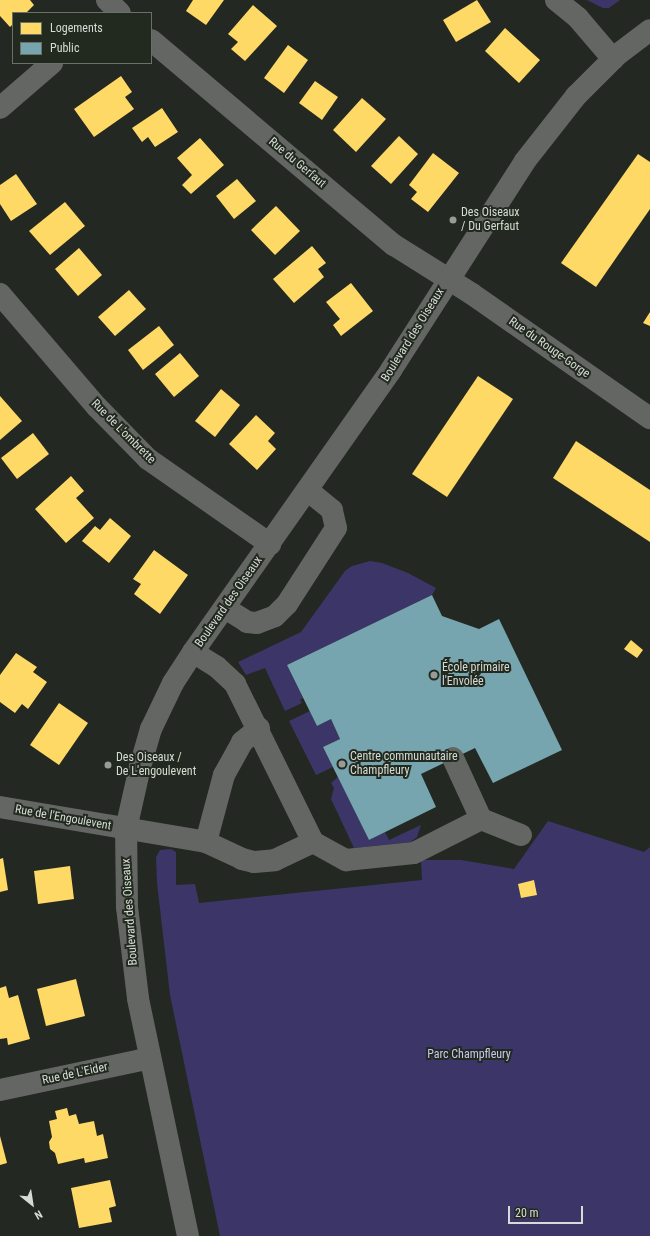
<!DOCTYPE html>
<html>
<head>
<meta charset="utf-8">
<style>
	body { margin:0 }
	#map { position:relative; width:650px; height:1236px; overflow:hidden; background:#232822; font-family:"Roboto Condensed",sans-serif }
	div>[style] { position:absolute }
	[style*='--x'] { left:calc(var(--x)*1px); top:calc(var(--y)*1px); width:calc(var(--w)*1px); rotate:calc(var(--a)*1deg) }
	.green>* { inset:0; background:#3b3667 }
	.homes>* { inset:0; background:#ffd966 }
	.public>* { inset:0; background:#76a5af }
	.minor>* { height:22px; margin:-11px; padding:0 11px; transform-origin:11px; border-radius:11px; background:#646663 }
	.dots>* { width:11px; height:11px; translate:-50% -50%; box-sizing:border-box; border:2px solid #222a20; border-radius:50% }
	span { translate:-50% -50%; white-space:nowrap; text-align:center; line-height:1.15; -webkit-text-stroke:4px #222a20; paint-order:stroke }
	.street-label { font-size:12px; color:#d6dcd5 }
	.poi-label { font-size:12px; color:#d6dcd5 }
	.left { translate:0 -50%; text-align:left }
	.park-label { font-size:12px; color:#c8c7f2 }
	.legend { position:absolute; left:12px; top:12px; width:140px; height:52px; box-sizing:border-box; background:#222a20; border:1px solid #6a7168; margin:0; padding:5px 7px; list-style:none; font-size:12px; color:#d6dcd5 }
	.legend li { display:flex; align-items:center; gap:8px; height:20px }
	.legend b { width:20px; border:1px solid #6a7168 }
	.north { position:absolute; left:12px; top:1184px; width:40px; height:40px; -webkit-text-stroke:3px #222a20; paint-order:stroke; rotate:150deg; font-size:11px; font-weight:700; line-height:16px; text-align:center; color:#d6dcd5 }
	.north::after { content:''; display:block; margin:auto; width:14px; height:18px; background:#d6dcd5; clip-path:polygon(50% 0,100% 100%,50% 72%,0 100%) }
	.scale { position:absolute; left:508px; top:1206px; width:75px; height:18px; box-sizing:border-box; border:2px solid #d6dcd5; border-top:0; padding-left:5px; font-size:12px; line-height:14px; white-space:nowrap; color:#d6dcd5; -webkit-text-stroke:3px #222a20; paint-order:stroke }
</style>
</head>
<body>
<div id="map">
	<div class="green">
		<i style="clip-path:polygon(587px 0,620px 0,609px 8px,603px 8px)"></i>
		<i style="clip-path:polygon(370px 561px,382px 563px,408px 573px,436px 588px,432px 595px,287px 665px,303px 698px,300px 700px,302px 703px,285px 711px,265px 668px,246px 675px,238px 662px,301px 632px,345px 571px,352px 566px)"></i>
		<i style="clip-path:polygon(310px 711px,317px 726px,331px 719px,340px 739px,323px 747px,333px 767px,316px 775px,289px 721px)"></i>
		<i style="clip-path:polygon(338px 777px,369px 840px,385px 832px,389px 840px,421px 825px,417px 837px,411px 842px,354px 848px,331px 799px,334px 788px,331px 783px)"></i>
		<i style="clip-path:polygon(548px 821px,644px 852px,650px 847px,650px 1236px,220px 1236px,170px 995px,157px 883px,156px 857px,160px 850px,171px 849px,176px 852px,176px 885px,195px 884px,199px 903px,422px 880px,421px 860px,461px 860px,514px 869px)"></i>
	</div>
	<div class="homes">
		<i style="clip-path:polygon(0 0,30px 0,34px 5px,26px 13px,13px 13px,13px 24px,10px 27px,0 16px)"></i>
		<i style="clip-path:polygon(193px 0,224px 0,206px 25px,186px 11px)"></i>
		<i style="clip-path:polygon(477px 0,491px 22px,456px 42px,443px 20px)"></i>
		<i style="clip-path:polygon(253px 5px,277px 26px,245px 61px,231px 49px,238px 42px,228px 34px)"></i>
		<i style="clip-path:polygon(505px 28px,540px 60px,519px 83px,485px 51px)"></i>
		<i style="clip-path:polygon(288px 45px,308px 60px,284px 93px,264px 78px)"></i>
		<i style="clip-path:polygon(121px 76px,132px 92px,125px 97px,134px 109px,94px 137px,74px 109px)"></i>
		<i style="clip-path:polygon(315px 81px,338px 97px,322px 120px,299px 103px)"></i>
		<i style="clip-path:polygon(362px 98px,386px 119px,356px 152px,333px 130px)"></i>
		<i style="clip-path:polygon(162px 108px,178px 132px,155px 147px,148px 137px,142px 142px,132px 128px)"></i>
		<i style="clip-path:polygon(399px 136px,418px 154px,391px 184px,371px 166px)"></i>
		<i style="clip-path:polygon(200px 138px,224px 165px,191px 194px,182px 185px,192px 175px,177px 158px)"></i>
		<i style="clip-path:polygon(433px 153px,459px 173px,428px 212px,411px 199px,417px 192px,409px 185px)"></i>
		<i style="clip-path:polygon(638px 154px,650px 162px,650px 209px,596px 287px,561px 263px)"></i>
		<i style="clip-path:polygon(16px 174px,37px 204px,11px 221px,0 204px,0 185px)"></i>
		<i style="clip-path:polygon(237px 179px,256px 201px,234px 219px,216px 196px)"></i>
		<i style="clip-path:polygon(65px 202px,85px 226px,50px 255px,29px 231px)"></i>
		<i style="clip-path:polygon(276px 206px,300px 231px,275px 255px,251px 230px)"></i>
		<i style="clip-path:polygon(312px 246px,326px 263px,318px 269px,324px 277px,294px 303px,273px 279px)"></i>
		<i style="clip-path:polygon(79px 248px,102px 275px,78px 296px,55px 269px)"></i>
		<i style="clip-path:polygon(351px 283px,373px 311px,341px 336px,333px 325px,340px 319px,326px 302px)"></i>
		<i style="clip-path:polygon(129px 290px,146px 309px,115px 336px,98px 317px)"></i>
		<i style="clip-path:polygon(650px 312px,650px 326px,643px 323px)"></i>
		<i style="clip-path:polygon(159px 326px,174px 345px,143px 370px,128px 350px)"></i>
		<i style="clip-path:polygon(180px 353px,199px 376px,174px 397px,155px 374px)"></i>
		<i style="clip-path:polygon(478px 376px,513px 399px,447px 497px,412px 474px)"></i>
		<i style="clip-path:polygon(221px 389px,240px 405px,215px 437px,195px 421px)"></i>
		<i style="clip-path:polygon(0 396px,22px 421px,0 440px)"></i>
		<i style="clip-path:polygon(256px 415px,275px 433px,268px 441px,276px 449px,257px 470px,229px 444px)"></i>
		<i style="clip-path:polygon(33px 433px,49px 454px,17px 479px,1px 458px)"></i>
		<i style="clip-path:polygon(576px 441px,650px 490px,650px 542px,553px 478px)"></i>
		<i style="clip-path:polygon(71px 476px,84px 491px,76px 498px,94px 518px,66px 543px,35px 509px)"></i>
		<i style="clip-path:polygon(110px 518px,131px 536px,109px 563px,82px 541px,95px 526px,100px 530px)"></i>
		<i style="clip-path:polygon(154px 550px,188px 575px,160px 614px,134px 594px,141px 584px,133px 579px)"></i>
		<i style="clip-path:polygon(631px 640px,643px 650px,637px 658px,624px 649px)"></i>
		<i style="clip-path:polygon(16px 653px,37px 667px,33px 672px,47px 682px,28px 709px,22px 704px,15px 713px,0 702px,0 675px)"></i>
		<i style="clip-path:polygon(59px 703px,88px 723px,59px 765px,30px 745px)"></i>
		<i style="clip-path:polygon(3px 858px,8px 890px,0 892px,0 859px)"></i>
		<i style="clip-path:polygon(70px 866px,74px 899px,38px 904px,34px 871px)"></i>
		<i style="clip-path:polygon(534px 880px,537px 895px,521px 898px,518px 884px)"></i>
		<i style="clip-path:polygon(76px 979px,85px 1016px,46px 1026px,37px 989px)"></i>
		<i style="clip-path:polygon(6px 986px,9px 998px,18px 995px,30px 1039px,8px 1045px,7px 1038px,0 1039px,0 988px)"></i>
		<i style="clip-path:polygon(67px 1108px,69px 1116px,76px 1114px,79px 1124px,94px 1121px,97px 1136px,103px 1134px,108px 1158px,85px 1163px,84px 1158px,58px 1164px,55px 1153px,50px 1149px,49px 1142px,52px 1137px,49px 1121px,57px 1119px,55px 1111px)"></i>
		<i style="clip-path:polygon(0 1136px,7px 1163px,0 1165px)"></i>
		<i style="clip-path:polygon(110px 1180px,116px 1206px,109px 1208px,112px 1222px,79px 1228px,71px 1188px)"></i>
	</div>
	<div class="public">
		<i style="clip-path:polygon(432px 595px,442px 616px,479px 629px,499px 619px,562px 750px,493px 783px,475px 748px,421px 774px,436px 807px,369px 840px,323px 747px,340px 739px,331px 719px,317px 726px,287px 665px)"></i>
	</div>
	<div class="minor">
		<i style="--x:107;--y:0;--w:18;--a:45"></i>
		<i style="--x:556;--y:0;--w:28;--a:39"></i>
		<i style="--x:578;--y:18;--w:54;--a:49.5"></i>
		<i style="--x:151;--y:40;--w:318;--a:40.2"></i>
		<i style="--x:394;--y:245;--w:92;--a:32.1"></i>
		<i style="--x:472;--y:294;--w:217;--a:34.9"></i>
		<i style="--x:0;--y:108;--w:69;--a:-40.9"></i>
		<i style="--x:0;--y:294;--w:149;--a:49.4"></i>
		<i style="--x:97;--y:407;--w:73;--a:45.6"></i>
		<i style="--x:148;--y:459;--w:149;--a:34.9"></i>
		<i style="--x:225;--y:608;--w:26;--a:32"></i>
		<i style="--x:247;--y:622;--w:10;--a:6"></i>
		<i style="--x:257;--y:623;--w:19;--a:-21"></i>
		<i style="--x:275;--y:616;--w:17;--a:-45"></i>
		<i style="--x:287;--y:604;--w:90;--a:-57.2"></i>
		<i style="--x:336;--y:528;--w:18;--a:-103"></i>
		<i style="--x:332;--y:510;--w:32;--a:-141"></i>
		<i style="--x:193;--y:652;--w:28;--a:32"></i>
		<i style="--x:217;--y:667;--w:25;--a:43"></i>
		<i style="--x:235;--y:684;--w:176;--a:63.7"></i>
		<i style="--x:313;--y:842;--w:38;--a:29"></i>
		<i style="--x:346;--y:860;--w:68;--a:-5.9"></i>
		<i style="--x:414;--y:853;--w:75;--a:-26.9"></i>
		<i style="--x:481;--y:819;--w:67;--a:-114.7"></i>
		<i style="--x:0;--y:807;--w:209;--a:9.6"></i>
		<i style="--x:206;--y:842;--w:40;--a:25"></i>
		<i style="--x:242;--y:859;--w:12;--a:14"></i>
		<i style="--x:254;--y:862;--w:21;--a:-5"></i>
		<i style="--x:275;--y:860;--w:42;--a:-25.3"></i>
		<i style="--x:481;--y:819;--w:43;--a:21.8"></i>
		<i style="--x:206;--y:842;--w:69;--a:-75"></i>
		<i style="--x:224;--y:775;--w:38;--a:-61"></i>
		<i style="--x:242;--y:742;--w:22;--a:-39"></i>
		<i style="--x:0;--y:1090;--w:153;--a:-12"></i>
		<i style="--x:188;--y:1236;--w:243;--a:-101.9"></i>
		<i style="--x:138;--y:998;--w:92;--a:-96.9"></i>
		<i style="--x:127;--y:907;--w:78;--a:-90.7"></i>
		<i style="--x:126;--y:829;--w:64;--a:-77.3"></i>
		<i style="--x:140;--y:767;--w:40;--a:-74"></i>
		<i style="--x:151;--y:729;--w:51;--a:-64.4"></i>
		<i style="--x:173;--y:683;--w:37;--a:-57"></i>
		<i style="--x:193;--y:652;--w:345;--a:-54.9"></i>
		<i style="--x:391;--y:370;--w:248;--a:-57.3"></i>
		<i style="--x:525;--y:161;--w:83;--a:-51.9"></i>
		<i style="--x:576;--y:96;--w:58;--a:-45"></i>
		<i style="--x:617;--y:55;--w:41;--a:-37.1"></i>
	</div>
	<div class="dots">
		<i style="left:453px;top:220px;background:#979d96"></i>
		<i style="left:434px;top:675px;background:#979d96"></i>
		<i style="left:342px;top:764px;background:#979d96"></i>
		<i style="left:108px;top:765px;background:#979d96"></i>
	</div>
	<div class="street-label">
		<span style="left:297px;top:163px;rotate:40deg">Rue du Gerfaut</span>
		<span style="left:413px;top:335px;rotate:-58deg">Boulevard des Oiseaux</span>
		<span style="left:549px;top:348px;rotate:35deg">Rue du Rouge-Gorge</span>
		<span style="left:123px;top:432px;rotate:45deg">Rue de L'ombrette</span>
		<span style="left:229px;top:602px;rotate:-55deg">Boulevard des Oiseaux</span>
		<span style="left:63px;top:818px;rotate:10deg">Rue de l'Engoulevent</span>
		<span style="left:130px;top:912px;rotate:-94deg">Boulevard des Oiseaux</span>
		<span style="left:75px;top:1074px;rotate:-12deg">Rue de L'Eider</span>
	</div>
	<div class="poi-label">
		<span class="left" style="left:461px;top:220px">Des Oiseaux<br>/ Du Gerfaut</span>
		<span class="left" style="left:442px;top:675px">École primaire<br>l'Envolée</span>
		<span class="left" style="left:350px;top:764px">Centre communautaire<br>Champfleury</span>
		<span class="left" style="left:116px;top:765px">Des Oiseaux /<br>De L'engoulevent</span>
	</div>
	<div class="park-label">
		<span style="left:469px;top:1055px">Parc Champfleury</span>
	</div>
	<ul class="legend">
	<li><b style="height:11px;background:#ffd966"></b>Logements</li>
	<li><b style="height:11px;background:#76a5af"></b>Public</li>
	</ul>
	<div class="north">N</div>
	<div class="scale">20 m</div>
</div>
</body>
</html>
